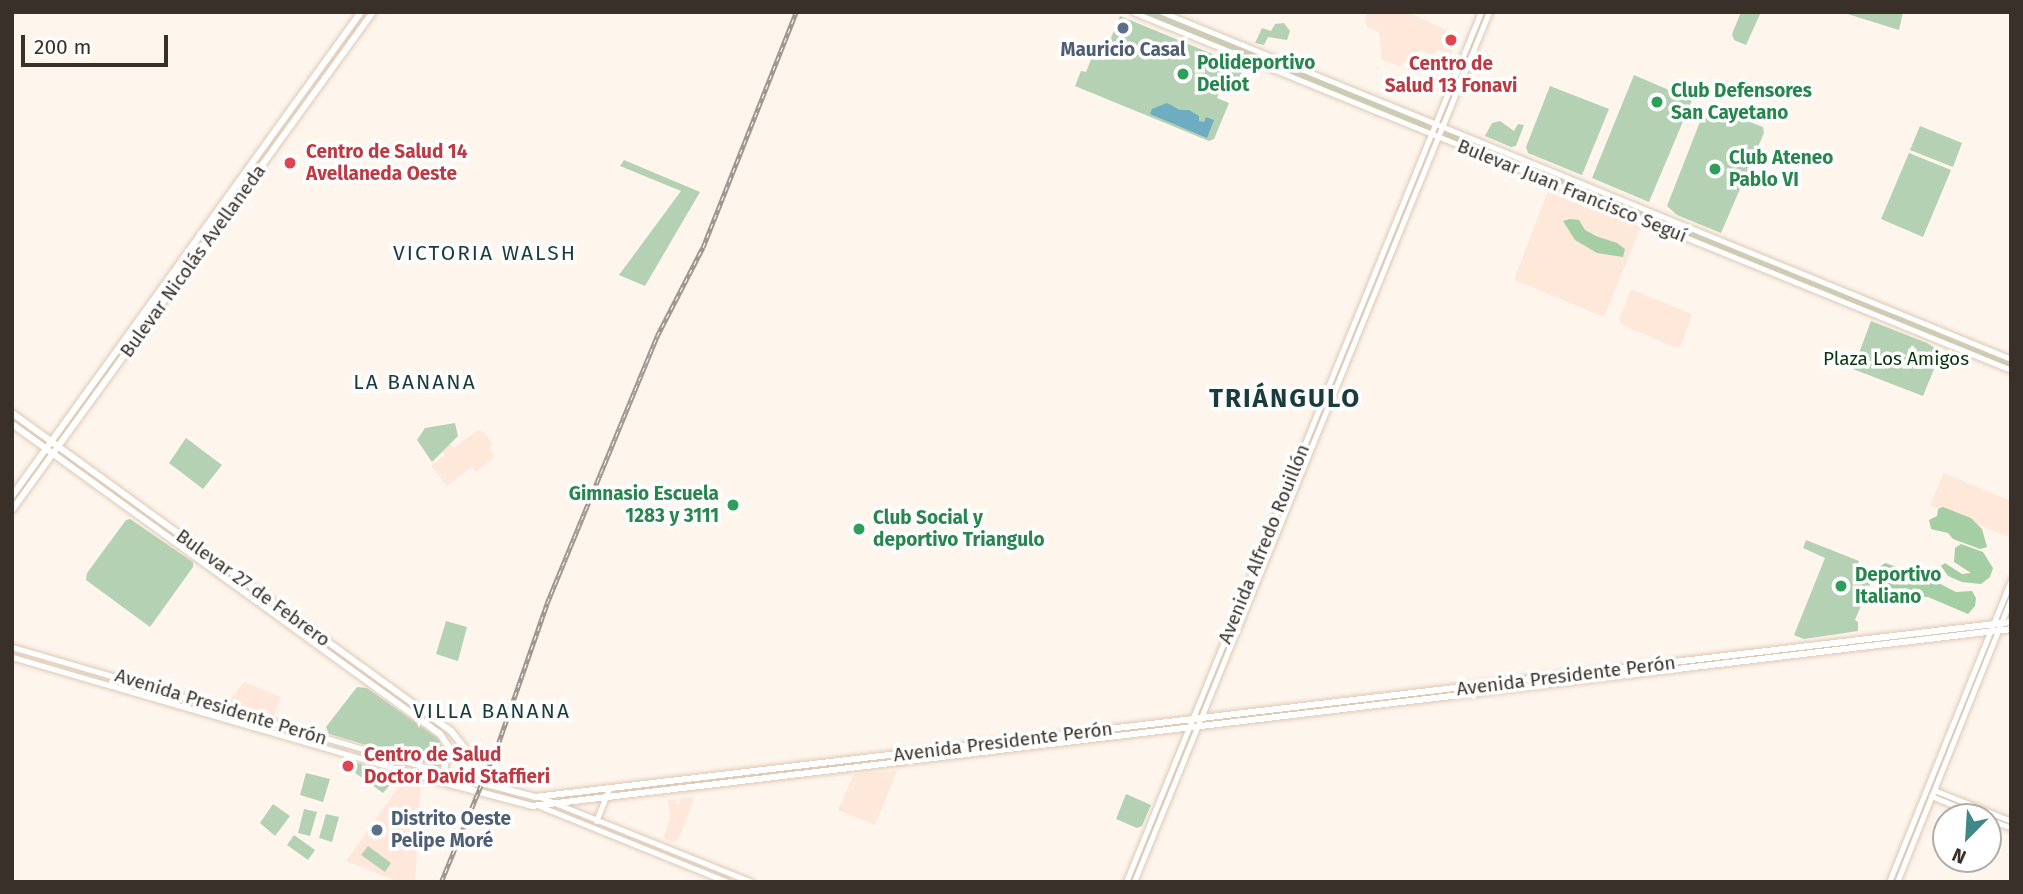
<!DOCTYPE html>
<html>
<head>
<meta charset="utf-8">
<style>
	body { margin:0 }
	#map { position:relative; width:2023px; height:894px; overflow:hidden; background:#fef5ed; font-family:"Fira Sans",sans-serif }
	div>[style] { position:absolute }
	[style*='--x'] { left:calc(var(--x)*1px); top:calc(var(--y)*1px); width:calc(var(--w)*1px); rotate:calc(var(--a)*1deg) }
	.commercial>* { inset:0; background:#ffe8db }
	.education>* { inset:0; background:#fee8da }
	.green>* { inset:0; background:#b4d1b3 }
	.forest>* { inset:0; background:#a5cea4 }
	.water>* { inset:0; background:#6eacc2 }
	.roads { filter:drop-shadow(0 0 2px #ddc9b4) drop-shadow(0 0 2px #ddc9b4) }
	.tertiary>* { height:4.5px; margin:-2.25px; padding:0 2.25px; transform-origin:2.25px; border-radius:2.25px; background:#fff }
	.secondary>* { height:5px; margin:-2.5px; padding:0 2.5px; transform-origin:2.5px; border-radius:2.5px; background:#fff }
	.primary>* { height:6px; margin:-3px; padding:0 3px; transform-origin:3px; border-radius:3px; background:#fff }
	.rail>* { height:4.5px; margin-top:-2.25px; transform-origin:0; background:repeating-linear-gradient(90deg,#fff 0 5px,#a09890 0 10px); box-sizing:border-box; border-block:2px solid #a09890 }
	.dots>* { width:19px; height:19px; translate:-50% -50%; box-sizing:border-box; border:4px solid #fff; border-radius:50% }
	span { translate:-50% -50%; white-space:nowrap; text-align:center; line-height:1.15; -webkit-text-stroke:7px #fff; paint-order:stroke }
	.service-label { font-size:19px; color:#4e5e75; font-weight:700 }
	.left { translate:0 -50%; text-align:left }
	.leisure-label { font-size:19px; color:#27864d; font-weight:700 }
	.right { translate:-100% -50%; text-align:right }
	.health-label { font-size:19px; color:#be3a42; font-weight:700 }
	.street-label { font-size:19px; color:#393129 }
	.park-label { font-size:19px; color:#0a360e }
	.neighbourhood-label { font-size:21px; color:#1a3c3d; letter-spacing:2px }
	.district-label { font-size:26px; color:#1a3c3d; font-weight:700; letter-spacing:2px }
	.frame { position:absolute; inset:0; border:14px solid #393129; pointer-events:none }
	.north { position:absolute; left:1932px; top:803px; width:70px; height:70px; box-sizing:border-box; background:#fff; border:2px solid #b0ada9; border-radius:50%; rotate:204deg; font-size:19px; font-weight:700; line-height:28px; text-align:center; color:#393129 }
	.north::after { content:''; display:block; margin:auto; width:24px; height:32px; background:#3f8788; clip-path:polygon(50% 0,100% 100%,50% 72%,0 100%) }
	.scale { position:absolute; left:21px; top:35px; width:147px; height:32px; box-sizing:border-box; border:4px solid #393129; border-top:0; padding-left:9px; font-size:21px; line-height:24px; white-space:nowrap; color:#393129; -webkit-text-stroke:5px #fff; paint-order:stroke }
</style>
</head>
<body>
<div id="map">
	<div class="commercial">
		<i style="clip-path:polygon(244px 682px,281px 697px,274px 716px,229px 702px)"></i>
		<i style="clip-path:polygon(405px 778px,421px 781px,415px 882px,399px 882px,346px 861px)"></i>
		<i style="clip-path:polygon(692px 797px,694px 800px,678px 840px,673px 842px,663px 838px,670px 819px,668px 800px,676px 799px,676px 804px,680px 804px,679px 798px)"></i>
	</div>
	<div class="education">
		<i style="clip-path:polygon(1368px 12px,1408px 12px,1459px 36px,1451px 54px,1440px 50px,1432px 55px,1421px 50px,1399px 66px,1382px 60px,1379px 32px,1367px 27px,1365px 19px)"></i>
		<i style="clip-path:polygon(1551px 191px,1641px 227px,1604px 317px,1514px 280px,1547px 193px)"></i>
		<i style="clip-path:polygon(1631px 289px,1692px 314px,1681px 346px,1677px 348px,1622px 325px,1619px 319px)"></i>
		<i style="clip-path:polygon(478px 430px,484px 432px,493px 444px,489px 448px,495px 457px,476px 472px,472px 467px,447px 486px,431px 466px,445px 455px,442px 451px,450px 444px,454px 448px)"></i>
		<i style="clip-path:polygon(1944px 473px,2011px 501px,2011px 538px,1930px 505px)"></i>
		<i style="clip-path:polygon(897px 771px,875px 825px,838px 810px,854px 774px)"></i>
	</div>
	<div class="green">
		<i style="clip-path:polygon(1133px 12px,1162px 12px,2011px 359px,2011px 370px)"></i>
		<i style="clip-path:polygon(1741px 12px,1761px 12px,1746px 45px,1734px 40px,1732px 34px)"></i>
		<i style="clip-path:polygon(1841px 12px,1903px 12px,1899px 30px)"></i>
		<i style="clip-path:polygon(1120px 16px,1244px 67px,1234px 92px,1221px 87px,1217px 98px,1229px 103px,1214px 139px,1209px 141px,1075px 86px,1081px 71px,1086px 72px,1098px 42px,1108px 45px)"></i>
		<i style="clip-path:polygon(1284px 23px,1290px 31px,1287px 40px,1268px 37px,1264px 45px,1255px 43px,1262px 28px,1271px 31px,1275px 24px)"></i>
		<i style="clip-path:polygon(1634px 75px,1692px 100px,1649px 202px,1592px 178px)"></i>
		<i style="clip-path:polygon(1550px 86px,1609px 109px,1582px 175px,1528px 153px,1526px 147px)"></i>
		<i style="clip-path:polygon(1711px 107px,1763px 127px,1764px 133px,1721px 233px,1677px 215px,1667px 206px,1705px 109px)"></i>
		<i style="clip-path:polygon(1500px 121px,1514px 131px,1518px 124px,1524px 125px,1516px 146px,1511px 147px,1485px 136px,1492px 123px)"></i>
		<i style="clip-path:polygon(1920px 126px,1962px 143px,1953px 167px,1910px 150px)"></i>
		<i style="clip-path:polygon(1909px 153px,1951px 170px,1923px 237px,1881px 219px)"></i>
		<i style="clip-path:polygon(624px 160px,700px 192px,645px 286px,619px 275px,681px 191px,620px 166px)"></i>
		<i style="clip-path:polygon(1871px 321px,1927px 343px,1941px 352px,1923px 396px,1853px 369px)"></i>
		<i style="clip-path:polygon(455px 423px,458px 436px,432px 462px,417px 440px,425px 428px)"></i>
		<i style="clip-path:polygon(186px 438px,222px 465px,203px 489px,169px 463px)"></i>
		<i style="clip-path:polygon(130px 519px,193px 562px,193px 567px,150px 627px,86px 580px,87px 573px,126px 520px)"></i>
		<i style="clip-path:polygon(1806px 540px,1859px 561px,1856px 569px,1873px 577px,1855px 620px,1858px 622px,1858px 631px,1804px 639px,1794px 635px,1825px 558px,1803px 548px)"></i>
		<i style="clip-path:polygon(446px 621px,467px 627px,458px 661px,436px 654px)"></i>
		<i style="clip-path:polygon(357px 687px,367px 688px,439px 739px,443px 754px,440px 767px,329px 734px,326px 727px)"></i>
		<i style="clip-path:polygon(357px 763px,358px 763px,398px 775px,383px 793px,354px 772px)"></i>
		<i style="clip-path:polygon(306px 773px,330px 779px,323px 802px,300px 795px)"></i>
		<i style="clip-path:polygon(1126px 794px,1151px 805px,1142px 826px,1137px 828px,1116px 819px)"></i>
		<i style="clip-path:polygon(273px 804px,290px 816px,275px 836px,260px 823px)"></i>
		<i style="clip-path:polygon(304px 809px,317px 812px,310px 836px,298px 833px)"></i>
		<i style="clip-path:polygon(326px 814px,339px 817px,332px 842px,319px 838px)"></i>
		<i style="clip-path:polygon(294px 835px,315px 850px,308px 860px,287px 845px)"></i>
		<i style="clip-path:polygon(368px 846px,391px 863px,385px 872px,361px 855px)"></i>
	</div>
	<div class="forest">
		<i style="clip-path:polygon(1570px 219px,1579px 220px,1585px 230px,1596px 236px,1617px 243px,1625px 249px,1623px 257px,1597px 253px,1575px 240px,1563px 221px)"></i>
		<i style="clip-path:polygon(1943px 507px,1971px 518px,1982px 529px,1987px 547px,1980px 549px,1953px 539px,1948px 533px,1931px 529px,1929px 520px,1937px 516px,1938px 509px)"></i>
		<i style="clip-path:polygon(1961px 544px,1983px 552px,1993px 568px,1990px 577px,1981px 584px,1962px 582px,1948px 576px,1941px 566px,1945px 563px,1962px 574px,1971px 573px,1954px 562px,1955px 548px)"></i>
		<i style="clip-path:polygon(1885px 563px,1897px 567px,1892px 581px,1901px 579px,1904px 569px,1919px 573px,1956px 592px,1972px 591px,1976px 598px,1975px 606px,1968px 614px,1928px 597px,1906px 596px,1876px 581px,1873px 572px)"></i>
	</div>
	<div class="water">
		<i style="clip-path:polygon(1167px 103px,1180px 110px,1189px 110px,1199px 116px,1199px 121px,1204px 122px,1206px 117px,1214px 120px,1207px 138px,1150px 114px,1152px 109px)"></i>
	</div>
	<div class="roads">
		<div class="tertiary">
			<i style="--x:1126;--y:882;--w:940;--a:-67.8"></i>
			<i style="--x:1134;--y:882;--w:940;--a:-67.8"></i>
		</div>
		<div class="secondary">
			<i style="--x:1133;--y:12;--w:948;--a:22.18"></i>
			<i style="--x:1162;--y:12;--w:917;--a:22.23"></i>
			<i style="--x:12;--y:647;--w:474;--a:16.2"></i>
			<i style="--x:12;--y:657;--w:448;--a:16.2"></i>
			<i style="--x:1934;--y:790;--w:83;--a:21.9"></i>
			<i style="--x:1931;--y:796;--w:56;--a:22"></i>
			<i style="--x:540;--y:797;--w:227;--a:21.9"></i>
			<i style="--x:537;--y:805;--w:206;--a:22"></i>
			<i style="--x:1988;--y:819;--w:25;--a:21"></i>
			<i style="--x:596;--y:821;--w:35;--a:-68"></i>
			<i style="--x:1889;--y:882;--w:326;--a:-68"></i>
			<i style="--x:1897;--y:882;--w:305;--a:-68.1"></i>
		</div>
		<div class="primary">
			<i style="--x:12;--y:413;--w:542;--a:35.92"></i>
			<i style="--x:451;--y:731;--w:21;--a:51"></i>
			<i style="--x:464;--y:747;--w:32;--a:85"></i>
			<i style="--x:467;--y:779;--w:70;--a:14.8"></i>
			<i style="--x:535;--y:797;--w:1486;--a:-6.76"></i>
			<i style="--x:12;--y:424;--w:528;--a:35.92"></i>
			<i style="--x:440;--y:734;--w:14;--a:56"></i>
			<i style="--x:448;--y:746;--w:36;--a:99"></i>
			<i style="--x:442;--y:782;--w:93;--a:14.9"></i>
			<i style="--x:532;--y:806;--w:1490;--a:-6.82"></i>
			<i style="--x:12;--y:496;--w:597;--a:-54.21"></i>
			<i style="--x:12;--y:510;--w:615;--a:-54.06"></i>
		</div>
	</div>
	<div class="rail">
		<i style="--x:441;--y:882;--w:149;--a:-67.6"></i>
		<i style="--x:498;--y:744;--w:149;--a:-70.8"></i>
		<i style="--x:547;--y:603;--w:289;--a:-67.6"></i>
		<i style="--x:657;--y:336;--w:100;--a:-62.7"></i>
		<i style="--x:703;--y:247;--w:253;--a:-68.4"></i>
	</div>
	<div class="dots">
		<i style="left:1123px;top:28px;background:#5c6f8a"></i>
		<i style="left:1451px;top:40px;background:#e0444e"></i>
		<i style="left:1183px;top:74px;background:#2e9e5b"></i>
		<i style="left:1657px;top:102px;background:#2e9e5b"></i>
		<i style="left:290px;top:163px;background:#e0444e"></i>
		<i style="left:1715px;top:169px;background:#2e9e5b"></i>
		<i style="left:733px;top:505px;background:#2e9e5b"></i>
		<i style="left:859px;top:529px;background:#2e9e5b"></i>
		<i style="left:1841px;top:586px;background:#2e9e5b"></i>
		<i style="left:348px;top:766px;background:#e0444e"></i>
		<i style="left:377px;top:830px;background:#5c6f8a"></i>
	</div>
	<div class="service-label">
		<span style="left:1123px;top:50px">Mauricio Casal</span>
		<span class="left" style="left:391px;top:830px">Distrito Oeste<br>Pelipe Moré</span>
	</div>
	<div class="leisure-label">
		<span class="left" style="left:1197px;top:74px">Polideportivo<br>Deliot</span>
		<span class="left" style="left:1671px;top:102px">Club Defensores<br>San Cayetano</span>
		<span class="left" style="left:1729px;top:169px">Club Ateneo<br>Pablo VI</span>
		<span class="right" style="left:719px;top:505px">Gimnasio Escuela<br>1283 y 3111</span>
		<span class="left" style="left:873px;top:529px">Club Social y<br>deportivo Triangulo</span>
		<span class="left" style="left:1855px;top:586px">Deportivo<br>Italiano</span>
	</div>
	<div class="health-label">
		<span style="left:1451px;top:75px">Centro de<br>Salud 13 Fonavi</span>
		<span class="left" style="left:306px;top:163px">Centro de Salud 14<br>Avellaneda Oeste</span>
		<span class="left" style="left:364px;top:766px">Centro de Salud<br>Doctor David Staffieri</span>
	</div>
	<div class="street-label">
		<span style="left:1572px;top:191px;rotate:22deg">Bulevar Juan Francisco Seguí</span>
		<span style="left:193px;top:261px;rotate:-54deg">Bulevar Nicolás Avellaneda</span>
		<span style="left:1264px;top:544px;rotate:-68deg">Avenida Alfredo Rouillón</span>
		<span style="left:253px;top:588px;rotate:36deg">Bulevar 27 de Febrero</span>
		<span style="left:1566px;top:676px;rotate:-7deg">Avenida Presidente Perón</span>
		<span style="left:221px;top:707px;rotate:17deg">Avenida Presidente Perón</span>
		<span style="left:1003px;top:742px;rotate:-7deg">Avenida Presidente Perón</span>
	</div>
	<div class="park-label">
		<span style="left:1896px;top:359px">Plaza Los Amigos</span>
	</div>
	<div class="neighbourhood-label">
		<span style="left:485px;top:253px">VICTORIA WALSH</span>
		<span style="left:415px;top:382px">LA BANANA</span>
		<span style="left:492px;top:711px">VILLA BANANA</span>
	</div>
	<div class="district-label">
		<span style="left:1285px;top:399px">TRIÁNGULO</span>
	</div>
	<div class="frame"></div>
	<div class="north">N</div>
	<div class="scale">200 m</div>
</div>
</body>
</html>
